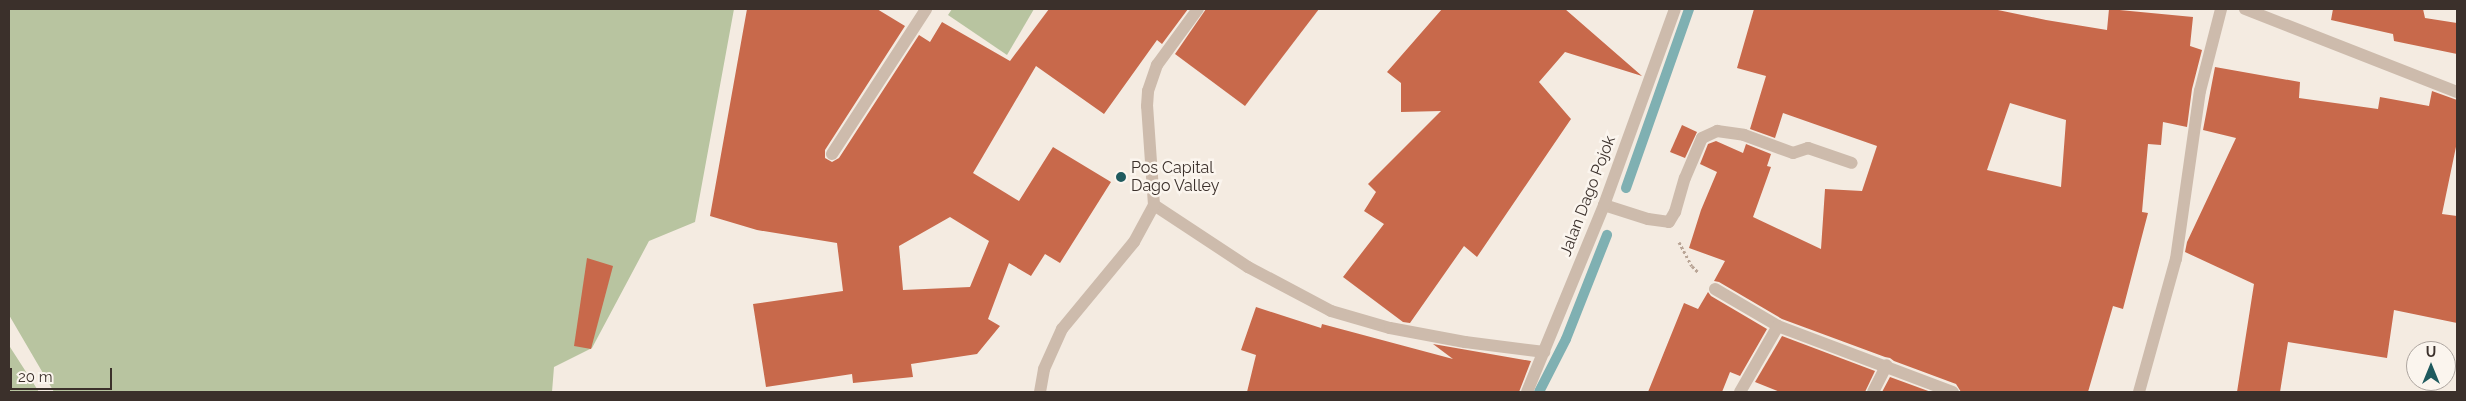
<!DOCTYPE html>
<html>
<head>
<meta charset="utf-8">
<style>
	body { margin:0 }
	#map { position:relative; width:2466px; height:401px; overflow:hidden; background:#f4ebe1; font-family:Raleway,sans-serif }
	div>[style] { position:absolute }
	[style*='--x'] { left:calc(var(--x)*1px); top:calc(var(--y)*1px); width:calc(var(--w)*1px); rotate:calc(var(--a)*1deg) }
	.green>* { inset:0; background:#b8c4a0 }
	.stream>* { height:10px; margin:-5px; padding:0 5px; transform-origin:5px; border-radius:5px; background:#7fb0b2 }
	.building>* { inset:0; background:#c8694b }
	.path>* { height:3px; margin-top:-1.5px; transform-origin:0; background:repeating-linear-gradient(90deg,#b9a596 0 2.5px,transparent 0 5px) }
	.street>* { height:12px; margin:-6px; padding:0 6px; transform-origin:6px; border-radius:6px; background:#cdbbac }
	.dots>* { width:14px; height:14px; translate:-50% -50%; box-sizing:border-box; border:2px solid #fbf5ee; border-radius:50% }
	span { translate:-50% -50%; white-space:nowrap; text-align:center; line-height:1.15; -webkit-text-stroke:5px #fbf5ee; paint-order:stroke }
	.poi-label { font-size:16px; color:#3b302b }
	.left { translate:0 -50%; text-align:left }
	.street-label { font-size:16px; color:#3b302b }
	.frame { position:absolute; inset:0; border:10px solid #3b302b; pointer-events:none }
	.north { position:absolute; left:2406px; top:341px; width:50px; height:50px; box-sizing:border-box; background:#fbf5ee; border:1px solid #aea6a0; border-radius:50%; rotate:0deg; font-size:14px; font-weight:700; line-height:20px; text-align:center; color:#3b302b }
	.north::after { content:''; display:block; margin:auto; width:18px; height:22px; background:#1f5a5e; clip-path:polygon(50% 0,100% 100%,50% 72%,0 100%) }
	.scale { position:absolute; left:10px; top:368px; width:102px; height:22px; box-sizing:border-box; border:2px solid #3b302b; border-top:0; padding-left:6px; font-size:15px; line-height:18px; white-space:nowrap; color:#3b302b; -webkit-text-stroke:4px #fbf5ee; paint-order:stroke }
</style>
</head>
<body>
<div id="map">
	<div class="green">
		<i style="clip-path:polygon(9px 9px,734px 9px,695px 222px,649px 241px,592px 348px,554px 367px,552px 392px,54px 392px,9px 315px)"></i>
		<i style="clip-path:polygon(952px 9px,1034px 9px,1007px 55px,948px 15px)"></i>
		<i style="clip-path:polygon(9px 339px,10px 347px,39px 392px,9px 392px)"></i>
	</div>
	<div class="stream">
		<i style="--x:1626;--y:188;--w:190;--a:-70.6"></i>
		<i style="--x:1539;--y:392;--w:59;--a:-63"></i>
		<i style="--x:1566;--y:339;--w:112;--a:-68.5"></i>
	</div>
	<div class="building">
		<i style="clip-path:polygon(evenodd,747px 9px,877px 9px,905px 26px,825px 150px,825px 158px,832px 162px,839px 158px,919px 35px,930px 42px,942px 22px,1010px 61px,1049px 9px,1188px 9px,1162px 44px,1157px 40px,1104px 114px,1036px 66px,973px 173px,1019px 201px,1053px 147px,1111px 182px,1060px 263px,1045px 254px,1031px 276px,1009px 263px,988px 319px,1000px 326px,977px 354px,911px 364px,913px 377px,853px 383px,852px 374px,766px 387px,753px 304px,843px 291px,837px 243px,757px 230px,710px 216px,747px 9px,950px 217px,989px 241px,970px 287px,903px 290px,899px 246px,950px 217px)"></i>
		<i style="clip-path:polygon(1206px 9px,1319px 9px,1245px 106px,1175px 54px)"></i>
		<i style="clip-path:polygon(1442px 9px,1565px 9px,1642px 76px,1565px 52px,1539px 82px,1571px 119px,1477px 257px,1464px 246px,1410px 323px,1403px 322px,1343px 277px,1384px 224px,1364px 211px,1376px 192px,1368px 184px,1441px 111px,1401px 112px,1401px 83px,1387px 72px)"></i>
		<i style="clip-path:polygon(evenodd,1754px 9px,1993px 9px,2046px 20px,2107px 30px,2109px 9px,2193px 17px,2190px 46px,2202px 50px,2192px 89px,2187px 127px,2163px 122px,2161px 145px,2148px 144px,2142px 212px,2148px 213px,2123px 309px,2113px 306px,2088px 392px,1961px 392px,1956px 384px,1894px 361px,1890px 358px,1885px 357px,1782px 319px,1719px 282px,1714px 281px,1725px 261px,1689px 248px,1701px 210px,1717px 172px,1700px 164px,1708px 144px,1716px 141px,1743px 153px,1746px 144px,1771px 154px,1767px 166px,1771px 167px,1753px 217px,1821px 249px,1825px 189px,1862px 191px,1877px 146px,1783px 113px,1775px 138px,1750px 129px,1766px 76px,1737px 68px,1754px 9px,2010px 103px,2066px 120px,2061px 187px,1987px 170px,2010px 103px)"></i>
		<i style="clip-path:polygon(2333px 9px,2423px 9px,2425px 18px,2457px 23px,2457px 54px,2394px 41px,2393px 34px,2331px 20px)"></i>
		<i style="clip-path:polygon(2215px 67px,2300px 82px,2299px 98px,2378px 109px,2380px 97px,2429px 106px,2432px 91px,2457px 100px,2457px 142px,2442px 214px,2457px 216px,2457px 323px,2394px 310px,2387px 358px,2288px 342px,2280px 392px,2237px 392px,2254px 284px,2185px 252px,2187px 242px,2236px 138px,2203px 130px)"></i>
		<i style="clip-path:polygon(1682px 125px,1697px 132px,1685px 158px,1670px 152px)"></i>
		<i style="clip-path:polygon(587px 258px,613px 266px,591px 349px,574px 346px)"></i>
		<i style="clip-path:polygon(1708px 292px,1711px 296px,1767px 329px,1740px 376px,1730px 372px,1722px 392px,1648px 392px,1684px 303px,1698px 309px)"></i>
		<i style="clip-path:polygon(1256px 307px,1321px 328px,1322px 324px,1453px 359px,1433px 344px,1531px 361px,1519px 392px,1247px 392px,1256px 355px,1241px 350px)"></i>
		<i style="clip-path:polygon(1782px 336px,1875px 371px,1865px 392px,1780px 392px,1755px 382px)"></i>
		<i style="clip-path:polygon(1890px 377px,1931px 392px,1882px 392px)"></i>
	</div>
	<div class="path">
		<i style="--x:1679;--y:242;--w:27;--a:62"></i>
		<i style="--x:1692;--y:266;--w:8;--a:45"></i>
	</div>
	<div class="street">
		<i style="--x:2245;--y:9;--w:228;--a:21.4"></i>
		<i style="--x:832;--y:154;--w:173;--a:-57"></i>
		<i style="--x:1154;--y:205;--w:113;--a:33.4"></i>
		<i style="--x:1248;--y:267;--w:94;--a:27.9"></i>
		<i style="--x:1331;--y:311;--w:61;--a:16.1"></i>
		<i style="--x:1390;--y:328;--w:76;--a:10.6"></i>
		<i style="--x:1465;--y:342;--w:80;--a:7.2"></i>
		<i style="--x:1604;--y:205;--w:46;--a:17.7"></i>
		<i style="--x:1648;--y:219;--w:21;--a:8"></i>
		<i style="--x:1669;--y:222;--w:12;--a:-59"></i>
		<i style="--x:1675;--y:212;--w:35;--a:-74"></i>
		<i style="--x:1685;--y:178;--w:43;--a:-67"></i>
		<i style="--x:1702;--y:138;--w:17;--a:-25"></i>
		<i style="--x:1717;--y:131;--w:27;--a:8"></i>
		<i style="--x:1744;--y:135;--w:52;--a:20.2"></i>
		<i style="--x:1793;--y:153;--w:16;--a:-18"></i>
		<i style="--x:1808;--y:148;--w:46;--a:18.8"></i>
		<i style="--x:1715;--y:289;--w:73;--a:30.4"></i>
		<i style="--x:1778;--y:326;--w:187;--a:20.7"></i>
		<i style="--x:1040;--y:392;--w:23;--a:-80"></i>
		<i style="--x:1044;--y:369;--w:44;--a:-65.8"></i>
		<i style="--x:1062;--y:329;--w:113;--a:-50.4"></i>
		<i style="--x:1134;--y:242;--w:42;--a:-61.6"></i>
		<i style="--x:1154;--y:205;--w:99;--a:-94"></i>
		<i style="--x:1147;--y:106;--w:15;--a:-86"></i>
		<i style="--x:1148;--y:91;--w:28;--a:-71"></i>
		<i style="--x:1157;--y:65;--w:69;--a:-53.8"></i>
		<i style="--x:1527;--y:392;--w:202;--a:-67.6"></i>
		<i style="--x:1604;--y:205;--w:208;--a:-70.1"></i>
		<i style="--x:1740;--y:392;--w:76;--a:-60.1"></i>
		<i style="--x:1873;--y:392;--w:30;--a:-63"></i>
		<i style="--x:2139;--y:392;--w:138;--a:-74.5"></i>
		<i style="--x:2176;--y:259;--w:170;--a:-81.9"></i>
		<i style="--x:2200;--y:91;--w:85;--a:-75.6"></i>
	</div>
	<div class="dots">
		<i style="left:1121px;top:177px;background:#1f5a5e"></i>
	</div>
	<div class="poi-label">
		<span class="left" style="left:1131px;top:177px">Pos Capital<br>Dago Valley</span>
	</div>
	<div class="street-label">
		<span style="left:1588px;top:196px;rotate:-69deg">Jalan Dago Pojok</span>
	</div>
	<div class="frame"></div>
	<div class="north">U</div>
	<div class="scale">20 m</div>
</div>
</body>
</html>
